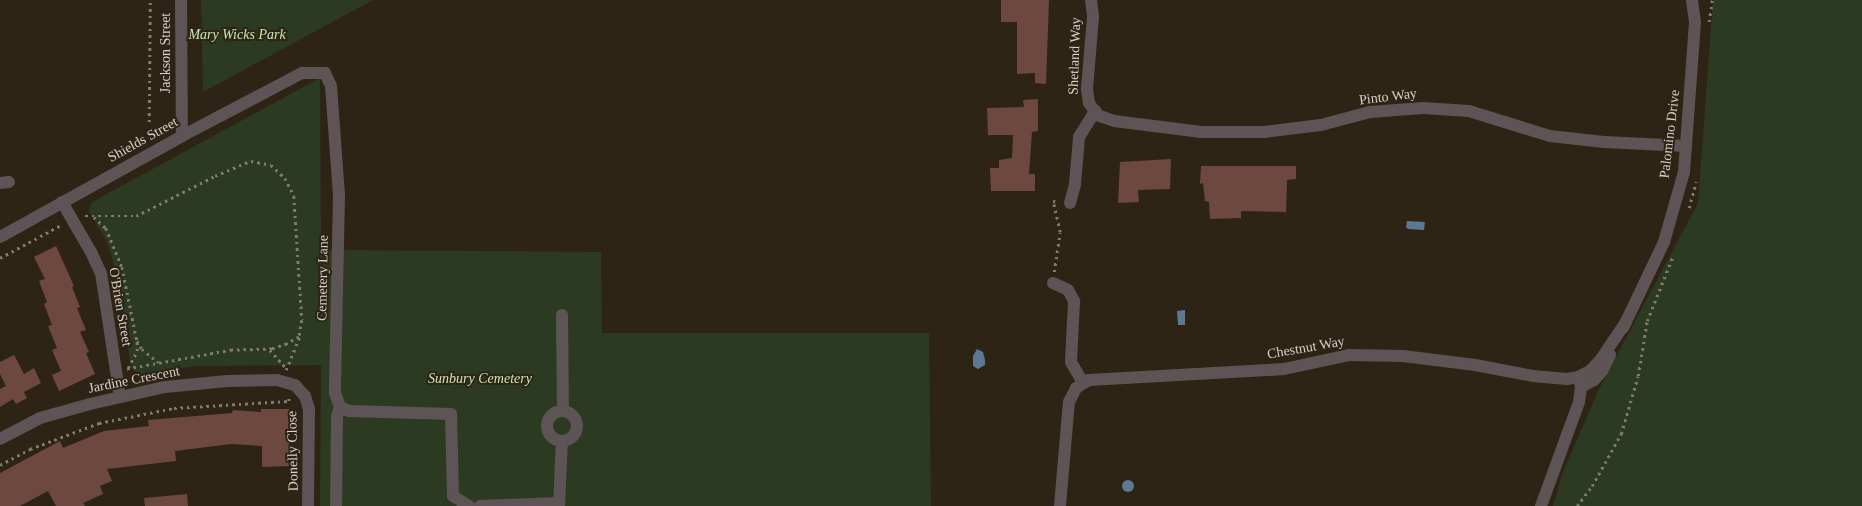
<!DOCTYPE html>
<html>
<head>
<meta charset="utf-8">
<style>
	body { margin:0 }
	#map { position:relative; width:1862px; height:506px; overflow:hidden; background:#2e2416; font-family:Georgia,serif }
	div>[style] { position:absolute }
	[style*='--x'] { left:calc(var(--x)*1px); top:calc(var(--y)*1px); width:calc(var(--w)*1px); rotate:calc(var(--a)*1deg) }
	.green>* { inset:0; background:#2d3a22 }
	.water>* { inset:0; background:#5c7892 }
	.round { border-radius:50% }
	.building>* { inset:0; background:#6c483e }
	.path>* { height:2.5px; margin-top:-1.25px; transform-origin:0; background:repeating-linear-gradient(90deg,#827a6f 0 2.5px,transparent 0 6.5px) }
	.minor>* { height:12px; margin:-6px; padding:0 6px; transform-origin:6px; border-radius:6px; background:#5d5456 }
	.minor>.ring { margin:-6px; padding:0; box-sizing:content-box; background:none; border:12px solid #5d5456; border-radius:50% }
	span { translate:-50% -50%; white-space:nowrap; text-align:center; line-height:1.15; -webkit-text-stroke:4px #2e2416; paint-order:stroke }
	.park-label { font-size:14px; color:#c9e9b0; font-style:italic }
	.street-label { font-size:14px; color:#d7d1c8 }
</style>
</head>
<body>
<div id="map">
	<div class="green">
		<i style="clip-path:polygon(201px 0,373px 0,203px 92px)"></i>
		<i style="clip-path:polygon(1713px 0,1862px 0,1862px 506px,1553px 506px,1563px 472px,1599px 389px,1698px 203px)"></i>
		<i style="clip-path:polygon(320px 78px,321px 250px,601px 252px,602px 333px,929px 333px,931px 506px,320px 506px,321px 365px,197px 366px,138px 374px,131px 368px,119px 282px,107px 242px,89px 211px,92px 202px)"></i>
	</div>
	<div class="water">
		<i style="clip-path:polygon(1407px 221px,1425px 222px,1424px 230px,1408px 229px,1406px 227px)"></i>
		<i style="clip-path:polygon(1185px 310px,1185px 325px,1178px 325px,1177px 311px)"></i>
		<i style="clip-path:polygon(977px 349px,983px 352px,985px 360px,985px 365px,978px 369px,973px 366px,973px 356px)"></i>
		<i class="round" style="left:1122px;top:480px;width:12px;height:12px"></i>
	</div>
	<div class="building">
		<i style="clip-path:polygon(1001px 0,1049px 0,1046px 84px,1035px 83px,1035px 73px,1017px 74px,1017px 22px,1001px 22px)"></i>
		<i style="clip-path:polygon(1038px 99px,1038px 131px,1032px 132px,1029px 174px,1035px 174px,1035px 191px,991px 191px,990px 168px,999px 168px,999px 160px,1012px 158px,1013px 135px,988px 135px,987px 108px,1024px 107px,1023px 100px)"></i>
		<i style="clip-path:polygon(1171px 159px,1170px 189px,1138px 190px,1139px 202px,1118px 203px,1120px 162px)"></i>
		<i style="clip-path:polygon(1201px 166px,1296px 166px,1296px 179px,1287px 180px,1286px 212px,1241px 211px,1241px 218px,1210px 219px,1209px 202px,1205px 201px,1203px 183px,1200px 184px)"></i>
		<i style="clip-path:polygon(56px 246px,74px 286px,72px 287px,80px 307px,77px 308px,86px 330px,80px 332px,89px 352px,86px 353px,95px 374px,59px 391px,52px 375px,61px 371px,52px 350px,57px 348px,48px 326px,52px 325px,44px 304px,47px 302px,39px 281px,45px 279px,34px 257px)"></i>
		<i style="clip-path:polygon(14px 355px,24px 374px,34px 368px,41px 383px,24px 392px,27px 398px,16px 404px,13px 399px,0 407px,0 389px,6px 386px,0 374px,0 362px)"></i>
		<i style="clip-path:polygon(261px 409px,289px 409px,289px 466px,262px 467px,262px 446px,231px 444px,175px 451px,176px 461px,107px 469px,112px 481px,100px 486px,103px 494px,83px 503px,85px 506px,56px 506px,48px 491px,20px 506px,0 506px,0 473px,60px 441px,63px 448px,104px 431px,149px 426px,148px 420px,232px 413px,233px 410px,261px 412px)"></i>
		<i style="clip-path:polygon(187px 494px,188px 506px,145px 506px,144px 498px)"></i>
	</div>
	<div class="path">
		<i style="--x:1709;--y:22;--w:22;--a:-82"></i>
		<i style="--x:149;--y:122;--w:122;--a:-89.5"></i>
		<i style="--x:1689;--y:208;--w:27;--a:-75"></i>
		<i style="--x:85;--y:216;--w:51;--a:0"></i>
		<i style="--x:136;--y:216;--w:89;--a:-26.9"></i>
		<i style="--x:215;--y:176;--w:39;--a:-23"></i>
		<i style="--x:251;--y:161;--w:20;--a:11"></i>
		<i style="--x:271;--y:165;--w:19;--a:43"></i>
		<i style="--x:285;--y:178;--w:20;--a:63"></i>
		<i style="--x:294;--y:196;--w:124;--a:86.3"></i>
		<i style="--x:302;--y:320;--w:17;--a:100"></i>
		<i style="--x:299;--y:337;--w:14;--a:150"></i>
		<i style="--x:287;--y:344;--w:16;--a:162"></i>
		<i style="--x:272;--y:349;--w:40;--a:178.6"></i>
		<i style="--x:232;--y:350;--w:107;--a:169.7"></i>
		<i style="--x:94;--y:217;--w:16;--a:43"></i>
		<i style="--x:106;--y:228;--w:42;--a:67.7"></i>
		<i style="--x:122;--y:267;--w:76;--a:78.5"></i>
		<i style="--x:137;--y:341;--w:9;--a:58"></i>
		<i style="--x:142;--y:349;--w:21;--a:39"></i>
		<i style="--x:0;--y:258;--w:69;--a:-28.4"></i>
		<i style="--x:1054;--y:272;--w:40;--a:-81.5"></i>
		<i style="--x:1060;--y:232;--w:32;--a:-103"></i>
		<i style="--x:1053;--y:201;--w:5;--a:11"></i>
		<i style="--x:270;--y:350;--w:24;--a:48"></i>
		<i style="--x:128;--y:368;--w:19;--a:-62"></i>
		<i style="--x:137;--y:351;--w:10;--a:-90"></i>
		<i style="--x:286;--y:370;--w:35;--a:-68"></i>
		<i style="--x:0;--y:465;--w:34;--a:-28"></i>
		<i style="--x:30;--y:449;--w:74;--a:-20.6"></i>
		<i style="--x:99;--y:423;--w:76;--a:-11.3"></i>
		<i style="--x:174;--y:408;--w:115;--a:-3.5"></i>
		<i style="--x:289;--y:401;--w:4;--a:-104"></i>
		<i style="--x:1577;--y:506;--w:25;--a:-53"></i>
		<i style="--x:1592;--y:486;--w:60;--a:-60.9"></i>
		<i style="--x:1621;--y:434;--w:60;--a:-73.7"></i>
		<i style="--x:1638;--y:376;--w:56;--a:-80.7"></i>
		<i style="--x:1647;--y:321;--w:70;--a:-68.2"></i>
	</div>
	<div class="minor">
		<i style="--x:181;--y:0;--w:136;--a:89.6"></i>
		<i style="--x:1091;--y:0;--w:17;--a:83"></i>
		<i style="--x:1093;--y:17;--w:72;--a:94.8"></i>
		<i style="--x:1087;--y:89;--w:14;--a:82"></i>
		<i style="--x:1089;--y:103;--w:14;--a:56"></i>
		<i style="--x:1097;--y:115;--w:18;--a:19"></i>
		<i style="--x:1114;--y:121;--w:88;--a:7.2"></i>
		<i style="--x:1201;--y:132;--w:63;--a:0"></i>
		<i style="--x:1264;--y:132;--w:57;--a:-7"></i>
		<i style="--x:1321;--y:125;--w:51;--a:-14.9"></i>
		<i style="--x:1370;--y:112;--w:53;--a:-4.3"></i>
		<i style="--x:1423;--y:108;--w:46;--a:3.7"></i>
		<i style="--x:1469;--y:111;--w:85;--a:17.2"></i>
		<i style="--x:1550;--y:136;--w:54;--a:6.3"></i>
		<i style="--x:1604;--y:142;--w:82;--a:2.8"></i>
		<i style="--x:0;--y:183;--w:9;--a:-6"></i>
		<i style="--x:62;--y:202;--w:58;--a:59.9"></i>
		<i style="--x:91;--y:252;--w:23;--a:65"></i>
		<i style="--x:101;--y:273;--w:125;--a:81.3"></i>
		<i style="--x:1070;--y:203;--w:20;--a:-75"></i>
		<i style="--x:1075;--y:184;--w:47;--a:-85.1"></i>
		<i style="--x:1079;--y:137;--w:31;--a:-58"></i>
		<i style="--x:0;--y:237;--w:208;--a:-29"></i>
		<i style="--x:182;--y:136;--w:136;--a:-27.7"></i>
		<i style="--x:302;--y:73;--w:23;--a:0"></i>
		<i style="--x:325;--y:73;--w:14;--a:65"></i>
		<i style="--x:331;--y:86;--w:109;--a:85.8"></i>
		<i style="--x:339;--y:195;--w:198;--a:91.2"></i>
		<i style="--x:335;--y:393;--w:15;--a:70"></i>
		<i style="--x:340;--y:407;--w:10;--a:107"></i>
		<i style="--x:337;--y:417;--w:89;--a:90.6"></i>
		<i style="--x:1053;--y:283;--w:17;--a:25"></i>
		<i style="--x:1068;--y:290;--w:13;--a:61"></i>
		<i style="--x:1074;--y:301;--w:61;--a:92.8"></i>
		<i style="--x:1071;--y:362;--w:24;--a:60"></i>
		<i style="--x:562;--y:315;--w:96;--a:89.4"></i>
		<i style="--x:1623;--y:328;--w:95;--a:-64.5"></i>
		<i style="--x:1664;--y:242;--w:73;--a:-74.1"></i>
		<i style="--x:1684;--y:172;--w:150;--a:-85.8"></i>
		<i style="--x:1695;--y:22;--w:22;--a:-98"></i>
		<i style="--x:1581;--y:387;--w:15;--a:-28"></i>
		<i style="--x:1594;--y:380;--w:12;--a:-48"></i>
		<i style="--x:1602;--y:371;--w:18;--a:-63"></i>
		<i style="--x:340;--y:407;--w:10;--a:24"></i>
		<i style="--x:349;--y:411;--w:102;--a:1.7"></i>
		<i style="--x:451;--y:414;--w:82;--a:88.6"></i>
		<i style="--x:453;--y:496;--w:19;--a:32"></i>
		<i class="ring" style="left:547px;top:411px;width:18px;height:18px"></i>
		<i style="--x:0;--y:439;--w:45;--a:-27.7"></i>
		<i style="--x:40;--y:418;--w:52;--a:-15.6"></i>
		<i style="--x:90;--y:404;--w:77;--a:-12.8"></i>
		<i style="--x:165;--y:387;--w:63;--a:-5.4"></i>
		<i style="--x:228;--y:381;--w:49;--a:-1.2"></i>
		<i style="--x:277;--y:380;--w:19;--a:16"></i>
		<i style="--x:295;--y:385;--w:15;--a:48"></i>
		<i style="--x:305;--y:396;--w:14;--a:73"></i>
		<i style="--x:309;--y:409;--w:97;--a:90.6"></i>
		<i style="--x:480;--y:506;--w:79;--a:-2.2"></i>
		<i style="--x:559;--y:506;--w:65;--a:-87.4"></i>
		<i style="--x:1060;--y:506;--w:104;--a:-85.1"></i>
		<i style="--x:1069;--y:402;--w:16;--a:-63"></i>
		<i style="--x:1076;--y:388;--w:15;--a:-32"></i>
		<i style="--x:1089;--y:380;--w:195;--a:-3.2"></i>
		<i style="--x:1284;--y:369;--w:66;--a:-12.2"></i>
		<i style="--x:1349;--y:355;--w:54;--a:1.1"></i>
		<i style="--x:1403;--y:356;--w:73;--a:7.1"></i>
		<i style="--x:1475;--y:365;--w:59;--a:10.7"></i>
		<i style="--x:1533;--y:376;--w:34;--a:5"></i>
		<i style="--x:1567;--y:379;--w:11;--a:-10"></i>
		<i style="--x:1578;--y:377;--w:13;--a:-27"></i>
		<i style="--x:1590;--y:371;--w:16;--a:-47"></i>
		<i style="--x:1601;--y:359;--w:45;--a:-56"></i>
		<i style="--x:1541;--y:506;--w:111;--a:-69.9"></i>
		<i style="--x:1579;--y:402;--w:15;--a:-82"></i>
		<i style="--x:1581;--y:387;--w:8;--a:-104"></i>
	</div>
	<div class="park-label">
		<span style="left:237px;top:35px">Mary Wicks Park</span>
		<span style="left:480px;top:379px">Sunbury Cemetery</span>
	</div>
	<div class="street-label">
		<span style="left:166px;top:53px;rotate:-90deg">Jackson Street</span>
		<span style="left:1075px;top:56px;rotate:-88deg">Shetland Way</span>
		<span style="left:1388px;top:97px;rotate:-7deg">Pinto Way</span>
		<span style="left:1670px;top:134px;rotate:-83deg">Palomino Drive</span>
		<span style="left:143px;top:140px;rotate:-29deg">Shields Street</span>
		<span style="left:323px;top:278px;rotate:-89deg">Cemetery Lane</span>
		<span style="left:120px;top:307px;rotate:80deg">O'Brien Street</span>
		<span style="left:1306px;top:348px;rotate:-10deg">Chestnut Way</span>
		<span style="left:134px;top:380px;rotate:-11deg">Jardine Crescent</span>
		<span style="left:293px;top:451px;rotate:-91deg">Donelly Close</span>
	</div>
</div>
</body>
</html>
